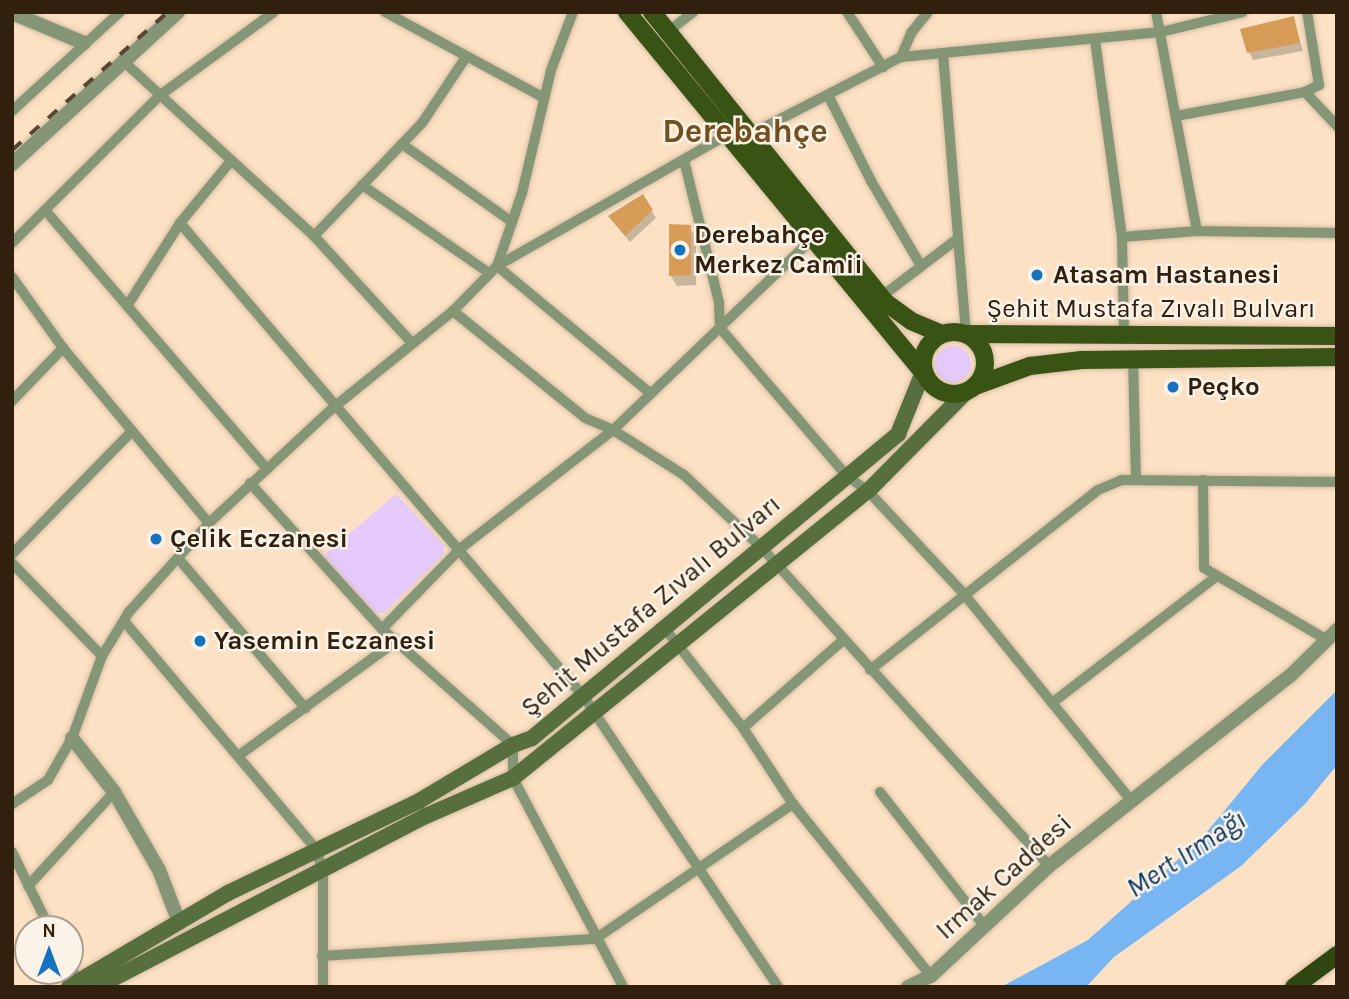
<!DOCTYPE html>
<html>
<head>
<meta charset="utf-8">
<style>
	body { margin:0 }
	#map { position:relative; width:1349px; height:999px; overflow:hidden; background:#fce1c4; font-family:Karla,sans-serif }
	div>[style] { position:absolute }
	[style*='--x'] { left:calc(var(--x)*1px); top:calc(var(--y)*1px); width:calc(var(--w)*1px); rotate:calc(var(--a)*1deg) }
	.green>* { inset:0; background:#e5c9fb }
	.round { border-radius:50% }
	.water>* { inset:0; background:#77b5f3 }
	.shadow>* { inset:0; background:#0003 }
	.building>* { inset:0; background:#d79d58 }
	.roads { filter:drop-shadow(0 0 2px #d7bea3) drop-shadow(0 0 2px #d7bea3) }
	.minor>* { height:10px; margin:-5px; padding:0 5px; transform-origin:5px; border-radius:5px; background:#859676 }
	.tertiary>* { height:14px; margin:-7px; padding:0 7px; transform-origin:7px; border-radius:7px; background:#859676 }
	.secondary>* { height:16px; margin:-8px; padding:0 8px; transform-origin:8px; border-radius:8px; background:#576f3f }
	.primary>* { height:18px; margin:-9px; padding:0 9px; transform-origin:9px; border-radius:9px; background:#385314 }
	.primary>.ring { margin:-9px; padding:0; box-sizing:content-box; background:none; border:18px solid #385314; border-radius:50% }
	.trunk>* { height:18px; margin:-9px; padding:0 9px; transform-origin:9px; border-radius:9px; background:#2f4612 }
	.rail>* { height:3.5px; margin-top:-1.75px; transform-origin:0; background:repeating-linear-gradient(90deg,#584631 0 12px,transparent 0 24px) }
	.dots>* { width:19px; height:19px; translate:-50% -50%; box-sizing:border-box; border:4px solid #fbf2e8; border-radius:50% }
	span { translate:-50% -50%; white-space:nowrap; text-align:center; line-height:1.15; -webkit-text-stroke:5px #fbf2e8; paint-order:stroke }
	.poi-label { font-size:26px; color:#30200d; font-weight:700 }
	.left { translate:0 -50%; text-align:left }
	.street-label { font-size:26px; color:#30200d }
	.water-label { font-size:28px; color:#07355d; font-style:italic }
	.district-label { font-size:33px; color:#734e1f; font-weight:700 }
	.frame { position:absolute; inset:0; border:14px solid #30200d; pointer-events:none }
	.north { position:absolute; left:14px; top:915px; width:70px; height:70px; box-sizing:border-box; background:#fbf2e8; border:2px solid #aa9e90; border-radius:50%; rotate:0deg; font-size:19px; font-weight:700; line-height:28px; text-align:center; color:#30200d }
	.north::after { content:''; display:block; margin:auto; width:24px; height:32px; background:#1572be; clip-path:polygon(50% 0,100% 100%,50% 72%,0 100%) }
</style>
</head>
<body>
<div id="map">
	<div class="green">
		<i class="round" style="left:935px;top:346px;width:36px;height:36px"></i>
		<i style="clip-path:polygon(396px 494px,444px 545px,444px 554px,384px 613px,372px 612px,323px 556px)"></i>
	</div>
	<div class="water">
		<i style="clip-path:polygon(1337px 690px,1337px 765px,1305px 804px,1241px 866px,1114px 957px,1086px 987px,1001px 987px,1088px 940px,1201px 839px,1263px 764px)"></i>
	</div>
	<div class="shadow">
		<i style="clip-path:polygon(1293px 18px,1303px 51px,1253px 60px,1249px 52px)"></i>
		<i style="clip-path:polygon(642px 196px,656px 218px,630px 242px,615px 224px)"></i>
		<i style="clip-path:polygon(689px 227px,696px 237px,696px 285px,677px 286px,671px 276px)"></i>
	</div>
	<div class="building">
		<i style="clip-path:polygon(1294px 16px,1300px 43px,1247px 53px,1240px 29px)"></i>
		<i style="clip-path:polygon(643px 194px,653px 210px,625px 236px,608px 216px)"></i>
		<i style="clip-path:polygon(669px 224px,691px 225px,691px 275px,669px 276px)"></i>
	</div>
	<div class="roads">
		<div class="minor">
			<i style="--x:385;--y:12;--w:181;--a:28.4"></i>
			<i style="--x:847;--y:12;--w:66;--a:56.8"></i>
			<i style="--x:1156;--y:12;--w:223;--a:79.4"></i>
			<i style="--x:669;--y:31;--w:31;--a:-38"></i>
			<i style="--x:1095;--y:40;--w:199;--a:82.2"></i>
			<i style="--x:1122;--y:237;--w:99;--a:88.8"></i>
			<i style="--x:943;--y:54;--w:281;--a:85.3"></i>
			<i style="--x:901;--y:57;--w:26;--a:-67"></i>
			<i style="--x:911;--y:33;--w:27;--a:-51"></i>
			<i style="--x:122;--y:60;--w:260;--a:42.5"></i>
			<i style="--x:314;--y:236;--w:145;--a:47.5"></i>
			<i style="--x:1305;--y:92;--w:47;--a:46.7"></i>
			<i style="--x:828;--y:95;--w:96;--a:63.4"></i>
			<i style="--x:871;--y:181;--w:99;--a:59.5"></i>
			<i style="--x:12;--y:111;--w:147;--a:-42.5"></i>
			<i style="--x:1176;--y:116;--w:131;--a:-10.5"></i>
			<i style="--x:1305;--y:92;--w:16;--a:-27"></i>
			<i style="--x:1319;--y:85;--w:74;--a:-99.3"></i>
			<i style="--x:751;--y:134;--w:169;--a:-27.2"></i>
			<i style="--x:901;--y:57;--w:261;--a:-5.5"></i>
			<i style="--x:1161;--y:32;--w:84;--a:-13.7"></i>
			<i style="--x:402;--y:144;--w:135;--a:35.3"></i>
			<i style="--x:684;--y:160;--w:146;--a:76.2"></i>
			<i style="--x:719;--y:302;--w:26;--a:88"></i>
			<i style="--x:720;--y:328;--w:195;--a:49.4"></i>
			<i style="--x:847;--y:476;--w:26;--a:36"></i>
			<i style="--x:868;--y:491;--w:141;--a:47"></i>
			<i style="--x:964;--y:594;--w:264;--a:51"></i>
			<i style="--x:362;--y:185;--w:155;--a:34.7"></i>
			<i style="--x:45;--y:210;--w:341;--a:49.4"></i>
			<i style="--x:180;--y:223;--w:623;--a:49.56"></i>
			<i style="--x:584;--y:697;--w:349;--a:56.2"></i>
			<i style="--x:314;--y:236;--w:156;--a:-46.3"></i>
			<i style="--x:422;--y:123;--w:79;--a:-56.3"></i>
			<i style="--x:1122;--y:237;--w:75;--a:-4.6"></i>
			<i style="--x:1197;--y:231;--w:140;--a:0.8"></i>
			<i style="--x:12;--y:243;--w:208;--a:-45"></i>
			<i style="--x:159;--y:96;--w:142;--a:-36.1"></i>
			<i style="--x:497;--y:266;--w:265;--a:-29.7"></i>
			<i style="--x:497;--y:266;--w:200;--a:39.7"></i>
			<i style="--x:12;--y:277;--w:87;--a:54.3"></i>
			<i style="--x:63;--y:348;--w:228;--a:50.2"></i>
			<i style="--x:881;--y:297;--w:96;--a:-37.3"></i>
			<i style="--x:127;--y:306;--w:98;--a:-57.4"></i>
			<i style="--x:180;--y:223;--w:80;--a:-50.6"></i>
			<i style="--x:453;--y:311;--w:170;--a:39"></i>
			<i style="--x:585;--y:418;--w:30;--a:23"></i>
			<i style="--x:613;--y:430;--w:84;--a:32.4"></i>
			<i style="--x:684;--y:475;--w:107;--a:43.1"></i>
			<i style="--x:762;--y:548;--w:428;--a:47.9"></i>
			<i style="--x:1133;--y:358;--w:120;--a:88.6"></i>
			<i style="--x:12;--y:401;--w:74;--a:-46.1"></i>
			<i style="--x:1203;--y:480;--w:88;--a:89.3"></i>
			<i style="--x:1204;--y:568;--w:143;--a:30.3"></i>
			<i style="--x:250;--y:483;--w:197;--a:47.9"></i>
			<i style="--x:382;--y:629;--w:175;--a:41.5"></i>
			<i style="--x:513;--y:745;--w:33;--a:90"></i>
			<i style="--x:513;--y:778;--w:236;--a:62.2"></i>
			<i style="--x:12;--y:554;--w:172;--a:-45.7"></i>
			<i style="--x:178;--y:558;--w:197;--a:49.7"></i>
			<i style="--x:12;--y:563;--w:129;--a:45.9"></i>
			<i style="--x:124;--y:621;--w:298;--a:49.9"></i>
			<i style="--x:316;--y:849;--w:24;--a:73"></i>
			<i style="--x:323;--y:872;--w:115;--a:90"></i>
			<i style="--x:382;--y:629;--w:113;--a:-45.7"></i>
			<i style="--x:461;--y:548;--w:192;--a:-37.8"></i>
			<i style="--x:613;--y:430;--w:276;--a:-43.8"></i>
			<i style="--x:666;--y:630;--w:125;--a:51.8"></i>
			<i style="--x:743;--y:728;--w:91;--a:56.7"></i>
			<i style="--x:793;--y:804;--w:221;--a:51.3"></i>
			<i style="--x:870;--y:670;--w:290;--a:-38.3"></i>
			<i style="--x:1098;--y:490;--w:26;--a:-23"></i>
			<i style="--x:1122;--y:480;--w:215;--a:0.5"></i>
			<i style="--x:1052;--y:703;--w:208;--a:-37.6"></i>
			<i style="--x:743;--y:728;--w:133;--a:-41.3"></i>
			<i style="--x:238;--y:756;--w:195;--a:-36"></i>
			<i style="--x:880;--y:792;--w:171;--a:52.1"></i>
			<i style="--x:12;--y:804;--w:43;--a:-33.7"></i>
			<i style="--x:48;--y:780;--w:48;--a:-60.3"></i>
			<i style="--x:72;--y:738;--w:87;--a:-69.9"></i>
			<i style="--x:102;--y:656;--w:52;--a:-58.5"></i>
			<i style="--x:129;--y:612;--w:120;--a:-48"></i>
			<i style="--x:209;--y:523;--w:171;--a:-42.9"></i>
			<i style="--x:334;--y:407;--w:153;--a:-38.9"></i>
			<i style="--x:453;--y:311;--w:63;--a:-45.6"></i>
			<i style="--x:497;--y:266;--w:77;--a:-71.1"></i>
			<i style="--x:522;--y:193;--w:126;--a:-76.7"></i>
			<i style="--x:551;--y:70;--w:62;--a:-69.2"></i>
			<i style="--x:12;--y:852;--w:86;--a:63.7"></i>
			<i style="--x:28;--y:886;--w:127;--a:-47.5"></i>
			<i style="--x:322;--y:956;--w:274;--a:-3.6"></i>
			<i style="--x:595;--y:939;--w:240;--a:-34.3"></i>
			<i style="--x:70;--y:966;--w:21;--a:62"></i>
		</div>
		<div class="tertiary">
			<i style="--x:12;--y:13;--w:78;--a:22.6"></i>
			<i style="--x:12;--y:164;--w:225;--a:-42.5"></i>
			<i style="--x:72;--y:738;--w:68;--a:52.1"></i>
			<i style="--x:114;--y:792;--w:90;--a:60"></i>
			<i style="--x:159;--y:870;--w:56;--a:69"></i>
			<i style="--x:908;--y:987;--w:25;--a:-26"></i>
			<i style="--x:931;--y:976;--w:161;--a:-43"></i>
			<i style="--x:1049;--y:866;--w:307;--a:-38.3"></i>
			<i style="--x:1290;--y:676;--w:66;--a:-44.4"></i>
		</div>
		<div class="secondary">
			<i style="--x:69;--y:987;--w:185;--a:-30.6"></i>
			<i style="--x:228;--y:893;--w:212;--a:-25.7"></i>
			<i style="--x:419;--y:801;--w:109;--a:-30.8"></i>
			<i style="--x:513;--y:745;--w:20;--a:-20"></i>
			<i style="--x:532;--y:738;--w:476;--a:-39.7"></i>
			<i style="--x:898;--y:434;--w:67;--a:-68"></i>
			<i style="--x:97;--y:987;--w:371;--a:-27.5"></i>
			<i style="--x:426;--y:816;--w:95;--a:-23.6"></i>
			<i style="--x:513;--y:778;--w:457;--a:-39"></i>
			<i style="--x:868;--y:491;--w:139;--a:-45.3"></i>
		</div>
		<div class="primary">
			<i style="--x:627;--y:12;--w:466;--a:50.6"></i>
			<i style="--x:652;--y:12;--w:372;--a:51.2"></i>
			<i style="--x:885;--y:302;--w:32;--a:36"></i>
			<i style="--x:911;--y:321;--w:33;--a:23"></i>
			<i class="ring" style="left:923px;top:332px;width:44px;height:44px"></i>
			<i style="--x:966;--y:334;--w:371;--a:0.3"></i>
			<i style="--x:975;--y:386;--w:59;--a:-20"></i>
			<i style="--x:1030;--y:366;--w:52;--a:-6.6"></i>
			<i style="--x:1082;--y:360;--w:255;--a:-0.7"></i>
		</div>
		<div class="trunk">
			<i style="--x:1294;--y:987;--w:54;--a:-36.7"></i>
		</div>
	</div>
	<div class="rail">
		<i style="--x:12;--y:150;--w:208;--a:-41.5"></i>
	</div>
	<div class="dots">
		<i style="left:680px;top:250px;background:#1572be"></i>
		<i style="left:1037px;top:275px;background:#1572be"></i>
		<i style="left:1173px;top:387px;background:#1572be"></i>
		<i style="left:156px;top:539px;background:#1572be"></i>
		<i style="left:200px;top:641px;background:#1572be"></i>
	</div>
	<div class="poi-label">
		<span class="left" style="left:694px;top:250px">Derebahçe<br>Merkez Camii</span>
		<span class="left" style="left:1053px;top:275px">Atasam Hastanesi</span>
		<span class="left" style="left:1187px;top:387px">Peçko</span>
		<span class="left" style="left:170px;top:539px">Çelik Eczanesi</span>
		<span class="left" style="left:214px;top:641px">Yasemin Eczanesi</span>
	</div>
	<div class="street-label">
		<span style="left:1151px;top:309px">Şehit Mustafa Zıvalı Bulvarı</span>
		<span style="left:651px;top:606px;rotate:-40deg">Şehit Mustafa Zıvalı Bulvarı</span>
		<span style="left:1004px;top:877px;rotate:-42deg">Irmak Caddesi</span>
	</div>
	<div class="water-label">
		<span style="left:1186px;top:854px;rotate:-33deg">Mert Irmağı</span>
	</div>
	<div class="district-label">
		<span style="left:745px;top:132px">Derebahçe</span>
	</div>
	<div class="frame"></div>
	<div class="north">N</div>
</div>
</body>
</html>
